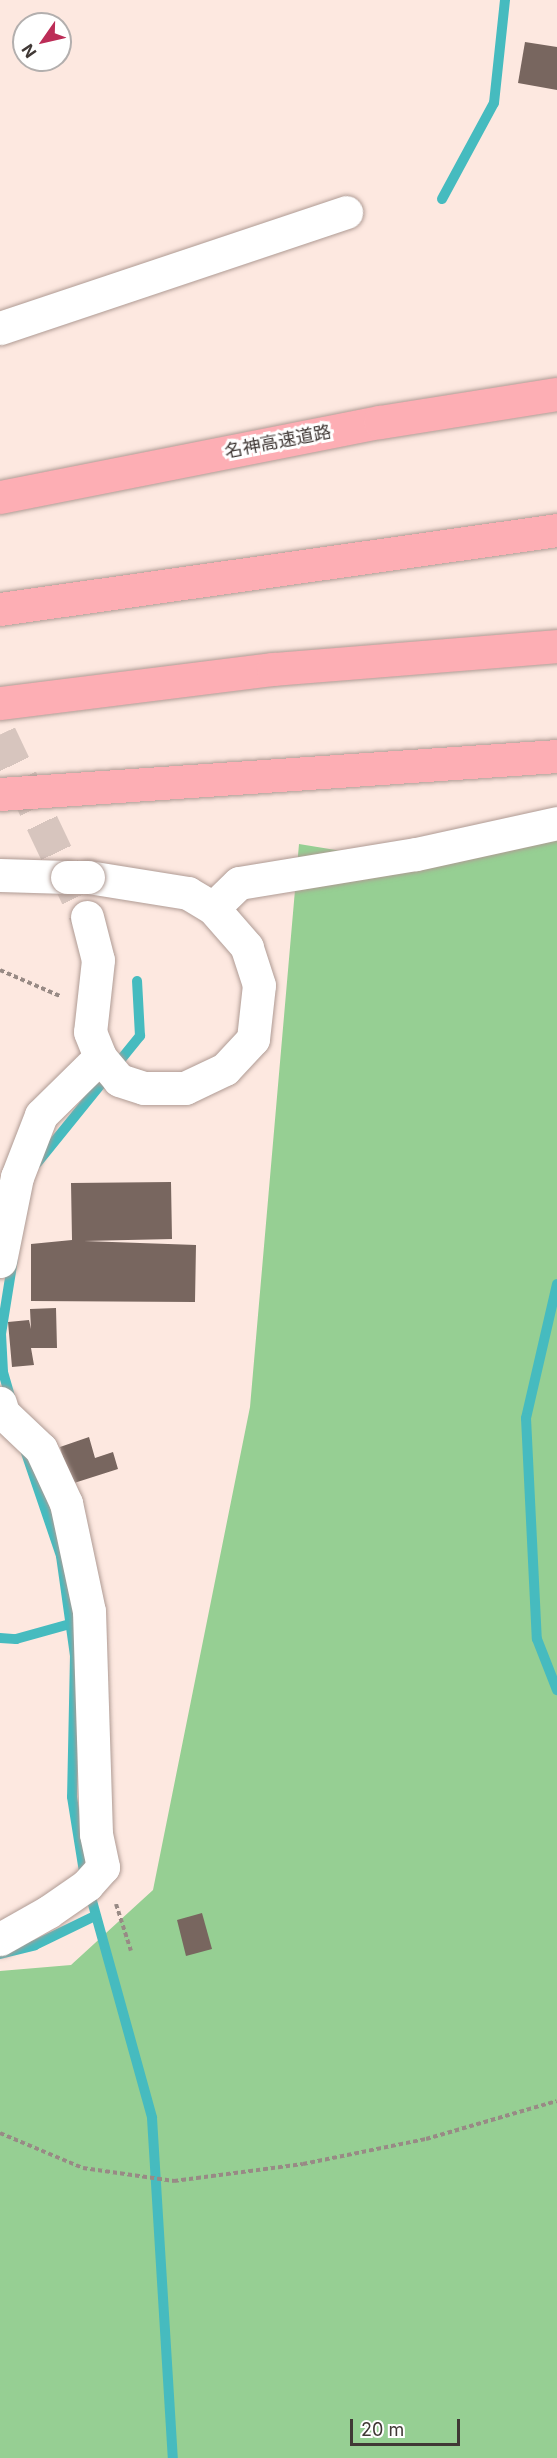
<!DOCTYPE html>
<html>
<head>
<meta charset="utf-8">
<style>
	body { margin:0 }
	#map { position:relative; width:557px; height:2458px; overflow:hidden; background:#fde8e0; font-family:Inter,"Noto Sans JP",sans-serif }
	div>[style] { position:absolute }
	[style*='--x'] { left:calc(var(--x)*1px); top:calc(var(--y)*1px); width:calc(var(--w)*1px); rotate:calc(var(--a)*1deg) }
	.forest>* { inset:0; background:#96cf93 }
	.stream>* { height:10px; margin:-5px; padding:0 5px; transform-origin:5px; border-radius:5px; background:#46bbbf }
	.building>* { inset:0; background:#78665f }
	.minor-tunnel>* { height:33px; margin-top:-16.5px; transform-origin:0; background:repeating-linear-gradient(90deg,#d7c5be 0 33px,transparent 0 49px) }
	.path>* { height:4px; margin-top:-2px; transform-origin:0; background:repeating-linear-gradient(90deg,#988a85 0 4.5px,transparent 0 7.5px) }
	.roads { filter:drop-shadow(0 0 2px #af9b94) drop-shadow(0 0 2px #af9b94) }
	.minor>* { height:33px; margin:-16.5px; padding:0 16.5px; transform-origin:16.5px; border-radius:16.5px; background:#fff }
	.highway>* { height:33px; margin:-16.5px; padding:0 16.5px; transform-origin:16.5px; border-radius:16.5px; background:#fdaeb4 }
	.bridges { filter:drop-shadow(0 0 2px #af9b94) drop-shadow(0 0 2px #af9b94) }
	.minor-bridge>* { height:33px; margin:-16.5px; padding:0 16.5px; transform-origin:16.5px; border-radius:16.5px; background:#fff }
	span { translate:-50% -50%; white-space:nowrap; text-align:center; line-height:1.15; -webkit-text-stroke:6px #fff; paint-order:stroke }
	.street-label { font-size:18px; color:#403835 }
	.north { position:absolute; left:12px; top:12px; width:60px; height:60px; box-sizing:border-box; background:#fff; border:2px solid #b3afae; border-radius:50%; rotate:236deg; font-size:16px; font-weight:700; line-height:24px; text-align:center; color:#403835 }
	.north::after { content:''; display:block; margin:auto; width:21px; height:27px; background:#bc2d57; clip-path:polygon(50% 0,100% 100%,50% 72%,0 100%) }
	.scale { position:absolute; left:350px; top:2419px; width:110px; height:27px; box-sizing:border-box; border:3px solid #403835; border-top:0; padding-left:8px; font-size:18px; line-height:21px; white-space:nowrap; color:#403835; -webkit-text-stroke:4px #fff; paint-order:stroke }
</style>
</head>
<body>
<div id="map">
	<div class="forest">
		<i style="clip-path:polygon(557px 830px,557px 2458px,0 2458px,0 1971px,71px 1965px,153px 1890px,250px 1407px,299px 844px,354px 853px)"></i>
	</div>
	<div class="stream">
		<i style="--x:442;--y:199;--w:109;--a:-61.6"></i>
		<i style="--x:494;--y:103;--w:104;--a:-83.9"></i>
		<i style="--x:37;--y:1163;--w:164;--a:-51"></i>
		<i style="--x:140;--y:1036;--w:55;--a:-93.1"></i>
		<i style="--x:557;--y:1284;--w:138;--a:103"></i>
		<i style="--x:526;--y:1418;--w:221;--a:87.2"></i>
		<i style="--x:537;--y:1639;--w:55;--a:68.6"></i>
		<i style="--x:11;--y:1400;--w:29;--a:-106"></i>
		<i style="--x:3;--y:1372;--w:38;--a:-93"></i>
		<i style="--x:1;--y:1334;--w:76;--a:-80.9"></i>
		<i style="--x:25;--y:1450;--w:112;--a:71.2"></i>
		<i style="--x:61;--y:1556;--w:101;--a:82"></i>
		<i style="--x:75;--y:1656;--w:141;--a:91.2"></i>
		<i style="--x:72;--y:1797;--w:76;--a:80.9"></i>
		<i style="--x:84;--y:1872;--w:255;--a:74.5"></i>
		<i style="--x:152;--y:2118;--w:341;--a:86.5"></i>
		<i style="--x:0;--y:1638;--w:16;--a:4"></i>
		<i style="--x:16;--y:1639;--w:56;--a:-15.5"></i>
		<i style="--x:0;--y:1954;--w:36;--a:-14"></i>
		<i style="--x:35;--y:1945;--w:67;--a:-25.8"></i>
	</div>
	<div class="building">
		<i style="clip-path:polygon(525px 42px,557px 47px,557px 90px,518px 83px)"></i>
		<i style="clip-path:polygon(171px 1182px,172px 1239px,84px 1241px,196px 1245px,195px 1302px,31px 1301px,31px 1244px,72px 1240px,71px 1183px)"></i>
		<i style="clip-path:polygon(56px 1308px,57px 1348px,31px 1348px,34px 1365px,12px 1367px,8px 1322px,29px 1320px,31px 1329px,30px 1309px)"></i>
		<i style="clip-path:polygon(89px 1437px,95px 1458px,113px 1452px,118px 1469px,71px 1484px,60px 1447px)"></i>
		<i style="clip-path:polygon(202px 1913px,212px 1949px,186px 1956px,177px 1920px)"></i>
	</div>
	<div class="minor-tunnel">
		<i style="--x:0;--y:734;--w:203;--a:64.6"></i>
	</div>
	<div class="path">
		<i style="--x:0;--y:970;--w:65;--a:23.4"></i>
		<i style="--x:116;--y:1904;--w:49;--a:72.3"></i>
		<i style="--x:0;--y:2133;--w:90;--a:22.9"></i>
		<i style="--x:83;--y:2168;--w:92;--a:8.1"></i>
		<i style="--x:174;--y:2181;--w:130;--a:-7.5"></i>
		<i style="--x:303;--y:2164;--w:126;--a:-11.5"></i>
		<i style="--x:426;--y:2139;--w:136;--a:-16.2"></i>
	</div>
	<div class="roads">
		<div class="minor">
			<i style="--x:0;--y:328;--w:365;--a:-18.5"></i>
			<i style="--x:0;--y:875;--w:67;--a:1.7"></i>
			<i style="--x:213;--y:908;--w:36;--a:-44"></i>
			<i style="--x:239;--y:883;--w:179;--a:-9.3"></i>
			<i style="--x:416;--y:854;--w:144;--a:-12.4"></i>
			<i style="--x:87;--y:917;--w:44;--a:75.7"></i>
			<i style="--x:98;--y:960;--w:72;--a:96.3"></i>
			<i style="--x:90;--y:1032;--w:27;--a:68"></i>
			<i style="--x:100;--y:1057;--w:30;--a:50"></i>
			<i style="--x:119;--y:1080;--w:26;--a:18"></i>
			<i style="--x:144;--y:1088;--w:41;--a:0"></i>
			<i style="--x:185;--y:1088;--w:44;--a:-25.4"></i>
			<i style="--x:225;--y:1069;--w:41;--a:-47"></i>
			<i style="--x:253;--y:1039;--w:54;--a:-83.7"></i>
			<i style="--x:259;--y:985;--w:40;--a:-108"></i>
			<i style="--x:247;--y:947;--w:52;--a:-131.1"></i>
			<i style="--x:213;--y:908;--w:29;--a:-149"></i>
			<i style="--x:188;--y:893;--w:101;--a:-170.9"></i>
			<i style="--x:0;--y:1261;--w:86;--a:-78.6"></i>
			<i style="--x:17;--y:1177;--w:66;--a:-68.8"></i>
			<i style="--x:41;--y:1115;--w:83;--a:-44.5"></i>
			<i style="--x:0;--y:1403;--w:10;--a:73"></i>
			<i style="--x:3;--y:1413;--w:52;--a:43.5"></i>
			<i style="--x:41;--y:1449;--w:60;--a:65.2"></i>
			<i style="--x:66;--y:1503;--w:110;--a:78"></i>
			<i style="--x:89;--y:1611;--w:223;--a:88.2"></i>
			<i style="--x:96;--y:1834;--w:34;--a:78"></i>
			<i style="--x:103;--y:1867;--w:24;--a:132"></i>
			<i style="--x:87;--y:1885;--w:47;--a:145.3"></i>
			<i style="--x:48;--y:1912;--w:55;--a:150.6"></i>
		</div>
		<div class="highway">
			<i style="--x:0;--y:497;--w:387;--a:-11.2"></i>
			<i style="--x:380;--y:422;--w:179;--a:-9"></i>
			<i style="--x:0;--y:609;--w:563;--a:-8.07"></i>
			<i style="--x:0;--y:703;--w:275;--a:-7.1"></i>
			<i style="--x:273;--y:669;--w:285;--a:-4.6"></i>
			<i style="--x:0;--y:794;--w:558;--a:-3.9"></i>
		</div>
	</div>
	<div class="bridges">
		<div class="minor-bridge">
			<i style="--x:67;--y:877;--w:21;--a:0"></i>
		</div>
	</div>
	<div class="street-label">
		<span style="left:278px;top:442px;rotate:-11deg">名神高速道路</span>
	</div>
	<div class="north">N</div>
	<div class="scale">20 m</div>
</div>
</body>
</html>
